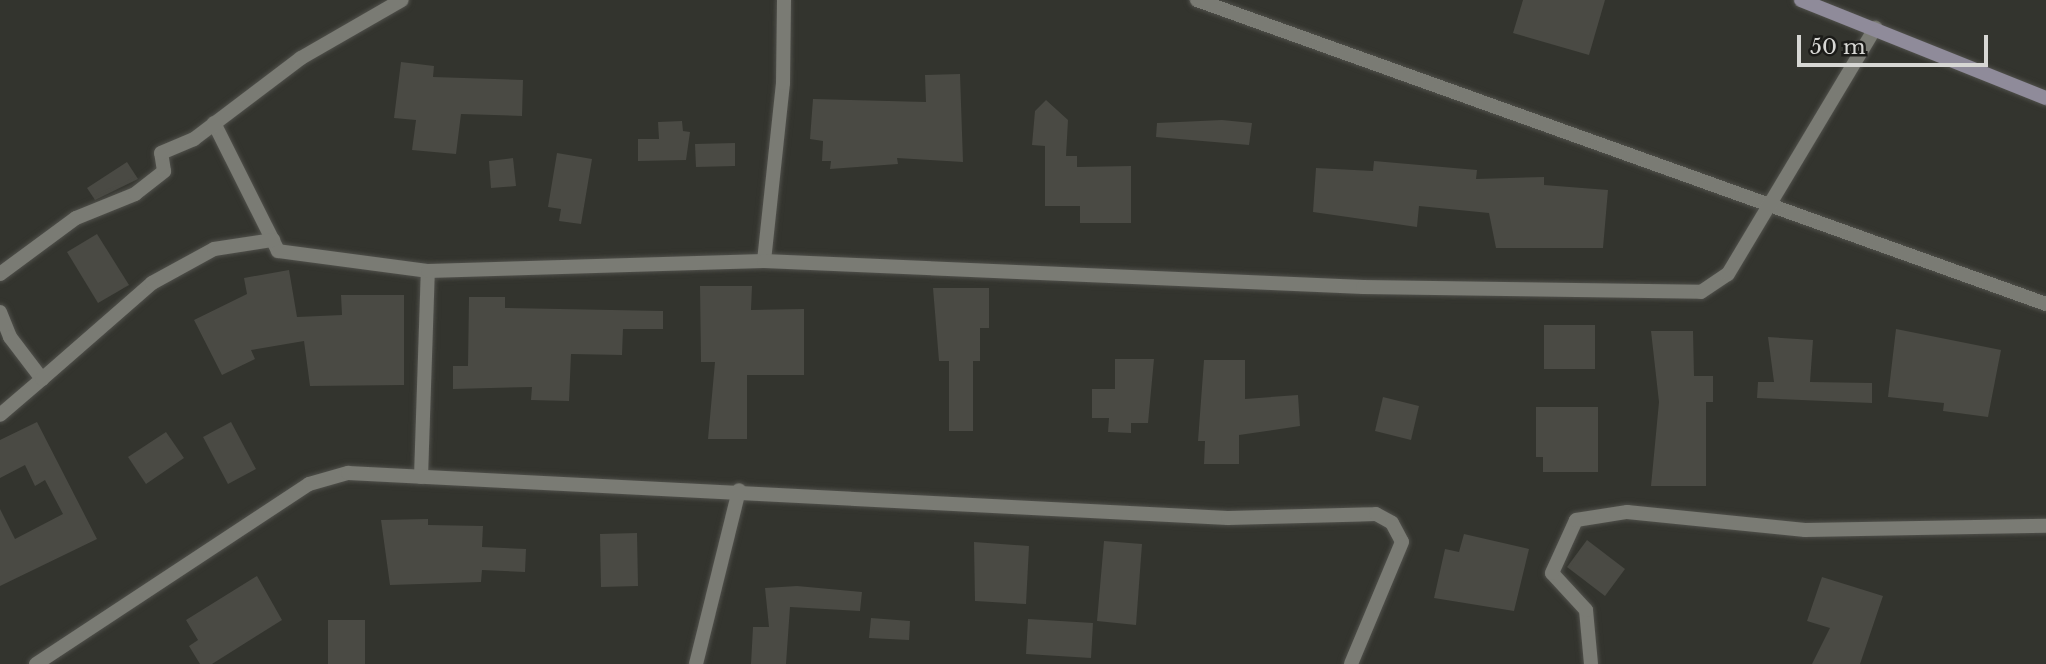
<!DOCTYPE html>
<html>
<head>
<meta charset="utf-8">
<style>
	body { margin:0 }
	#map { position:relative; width:2046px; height:664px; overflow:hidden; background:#33342e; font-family:"Libre Baskerville",serif }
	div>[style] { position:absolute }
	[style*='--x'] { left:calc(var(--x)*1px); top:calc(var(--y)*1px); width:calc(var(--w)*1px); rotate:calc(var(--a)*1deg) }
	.building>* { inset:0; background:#4a4a44 }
	.roads { filter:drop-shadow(0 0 2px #50504b) drop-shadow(0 0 2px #50504b) }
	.street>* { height:14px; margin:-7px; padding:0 7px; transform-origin:7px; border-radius:7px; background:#7a7b74 }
	.secondary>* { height:14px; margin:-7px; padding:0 7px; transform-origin:7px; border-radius:7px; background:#8f8b9a }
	span { translate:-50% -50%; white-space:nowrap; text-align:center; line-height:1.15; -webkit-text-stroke:6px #1b1b18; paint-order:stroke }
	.scale { position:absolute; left:1797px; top:35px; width:191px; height:32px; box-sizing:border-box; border:4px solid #d7d7d4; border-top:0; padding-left:9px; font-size:21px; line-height:24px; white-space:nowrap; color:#d7d7d4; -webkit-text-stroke:5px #1b1b18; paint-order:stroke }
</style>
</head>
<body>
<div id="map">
	<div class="building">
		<i style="clip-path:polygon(1523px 0,1605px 0,1589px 55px,1513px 33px)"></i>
		<i style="clip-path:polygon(401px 62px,434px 66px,433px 77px,523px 80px,522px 116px,461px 114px,456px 154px,412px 150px,416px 120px,394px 118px)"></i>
		<i style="clip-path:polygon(960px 74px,963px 162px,897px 158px,898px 164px,830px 169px,831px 161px,822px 161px,823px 141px,810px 139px,813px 99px,926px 102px,925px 75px)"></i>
		<i style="clip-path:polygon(1046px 100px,1068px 120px,1066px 156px,1077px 156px,1077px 167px,1131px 166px,1131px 223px,1080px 223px,1080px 206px,1045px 206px,1045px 146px,1032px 145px,1035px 111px)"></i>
		<i style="clip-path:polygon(1222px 120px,1252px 123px,1249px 145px,1156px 137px,1157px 123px)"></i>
		<i style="clip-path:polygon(682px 121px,683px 131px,690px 132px,686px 160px,638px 161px,638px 139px,659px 139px,658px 122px)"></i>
		<i style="clip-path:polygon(735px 143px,735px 166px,696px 167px,695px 144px)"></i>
		<i style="clip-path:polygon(557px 153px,592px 159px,581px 224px,559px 221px,561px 209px,548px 207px)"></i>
		<i style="clip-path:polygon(513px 158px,516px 186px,491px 188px,489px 161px)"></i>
		<i style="clip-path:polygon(1374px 161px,1477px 170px,1476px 179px,1544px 177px,1544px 185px,1608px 190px,1603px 248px,1496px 248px,1489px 213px,1419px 206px,1417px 227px,1313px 212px,1316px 168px,1373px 171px)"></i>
		<i style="clip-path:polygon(127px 162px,138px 179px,95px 200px,87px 188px)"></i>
		<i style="clip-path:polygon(97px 234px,129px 285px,98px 303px,67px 252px)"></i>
		<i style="clip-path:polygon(289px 270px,297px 317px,342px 315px,341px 295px,404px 295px,404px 385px,310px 386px,304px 341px,251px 350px,255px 359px,222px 375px,194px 320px,247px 294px,244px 278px)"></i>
		<i style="clip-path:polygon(700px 286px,752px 286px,751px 310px,804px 309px,804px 375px,747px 375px,747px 439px,708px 439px,715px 362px,701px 362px)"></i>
		<i style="clip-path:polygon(933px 288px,989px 288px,989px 328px,980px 328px,980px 361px,973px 361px,973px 431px,949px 431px,949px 361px,939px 361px)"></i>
		<i style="clip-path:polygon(469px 297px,505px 297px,505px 308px,663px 311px,663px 329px,623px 329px,622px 355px,571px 354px,569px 401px,531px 400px,532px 387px,453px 389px,453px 366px,468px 366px)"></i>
		<i style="clip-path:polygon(1544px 325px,1595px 325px,1595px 369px,1544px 369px)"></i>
		<i style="clip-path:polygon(1896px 329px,2001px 350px,1988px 417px,1943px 411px,1944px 403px,1888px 397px)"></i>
		<i style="clip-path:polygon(1651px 331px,1693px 331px,1694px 376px,1713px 376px,1713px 402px,1706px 402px,1706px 486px,1651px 486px,1659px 402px)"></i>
		<i style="clip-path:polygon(1768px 337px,1813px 340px,1810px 382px,1872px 383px,1872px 403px,1757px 398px,1758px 382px,1774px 382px)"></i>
		<i style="clip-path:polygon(1115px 359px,1154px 359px,1148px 423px,1131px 423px,1131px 433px,1108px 432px,1109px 418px,1092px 418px,1092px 389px,1115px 389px)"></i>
		<i style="clip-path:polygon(1204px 360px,1245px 360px,1245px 399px,1298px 395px,1300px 426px,1239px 435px,1239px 464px,1204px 464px,1205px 441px,1198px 441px)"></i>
		<i style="clip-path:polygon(1383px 397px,1419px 406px,1411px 440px,1375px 431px)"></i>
		<i style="clip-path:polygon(1536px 407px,1598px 407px,1598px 472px,1543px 472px,1543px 457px,1536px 457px)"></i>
		<i style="clip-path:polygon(37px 422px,97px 539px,0 586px,0 509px,15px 539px,63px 514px,45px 480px,35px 486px,25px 465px,0 478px,0 440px)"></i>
		<i style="clip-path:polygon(231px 422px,256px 469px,228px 484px,203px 437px)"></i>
		<i style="clip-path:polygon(166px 432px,184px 458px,146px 484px,128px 457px)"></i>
		<i style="clip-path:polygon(428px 519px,428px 525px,483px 526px,482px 547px,526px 549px,525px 572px,482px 570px,481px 582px,390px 585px,381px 520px)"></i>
		<i style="clip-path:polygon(637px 533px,638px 586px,601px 587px,600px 534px)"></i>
		<i style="clip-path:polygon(1464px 534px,1529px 549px,1514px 611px,1434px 598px,1445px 549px,1459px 552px)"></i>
		<i style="clip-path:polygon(1587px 540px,1625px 569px,1605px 596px,1567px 567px)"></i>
		<i style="clip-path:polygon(1104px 541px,1142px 544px,1136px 625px,1097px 621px)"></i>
		<i style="clip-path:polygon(974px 542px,1029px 546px,1026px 604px,975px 601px)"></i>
		<i style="clip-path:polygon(257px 576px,282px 620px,212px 664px,200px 664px,189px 646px,198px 640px,186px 620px)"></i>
		<i style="clip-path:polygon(1822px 577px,1883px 596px,1860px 664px,1812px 664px,1830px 628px,1807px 621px)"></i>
		<i style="clip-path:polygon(797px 586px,862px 592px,860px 611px,790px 607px,786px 664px,751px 664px,753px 627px,769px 627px,765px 588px)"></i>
		<i style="clip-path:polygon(871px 618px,910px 621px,909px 640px,869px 638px)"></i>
		<i style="clip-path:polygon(1028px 619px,1093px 623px,1091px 658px,1026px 654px)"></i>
		<i style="clip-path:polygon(328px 620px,365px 620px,365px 664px,328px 664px)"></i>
	</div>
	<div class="roads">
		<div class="street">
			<i style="--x:1197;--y:0;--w:902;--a:19.7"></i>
			<i style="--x:214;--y:123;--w:143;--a:63.4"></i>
			<i style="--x:278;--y:251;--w:151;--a:7.6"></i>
			<i style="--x:764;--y:261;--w:179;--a:-83.9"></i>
			<i style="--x:783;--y:83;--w:83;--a:-89.3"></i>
			<i style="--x:0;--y:274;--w:94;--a:-36.4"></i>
			<i style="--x:76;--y:218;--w:64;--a:-22.1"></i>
			<i style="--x:135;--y:194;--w:37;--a:-38"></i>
			<i style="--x:164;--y:171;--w:18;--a:-99"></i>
			<i style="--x:161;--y:153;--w:36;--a:-23"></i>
			<i style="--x:194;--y:139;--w:134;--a:-37.1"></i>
			<i style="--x:301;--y:58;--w:116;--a:-29.9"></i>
			<i style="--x:0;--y:312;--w:27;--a:68"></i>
			<i style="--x:10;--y:337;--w:53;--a:52.7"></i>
			<i style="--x:42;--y:379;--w:55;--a:139.4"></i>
			<i style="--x:42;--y:379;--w:146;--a:-41.1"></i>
			<i style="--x:152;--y:283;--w:71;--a:-28.7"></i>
			<i style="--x:214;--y:249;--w:60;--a:-8.7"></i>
			<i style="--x:421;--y:477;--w:206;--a:-88.1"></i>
			<i style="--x:428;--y:271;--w:336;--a:-1.7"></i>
			<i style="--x:764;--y:261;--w:600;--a:2.49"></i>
			<i style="--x:1363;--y:287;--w:338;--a:0.8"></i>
			<i style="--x:1701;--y:292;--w:32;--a:-34"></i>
			<i style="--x:1728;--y:274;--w:287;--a:-59.1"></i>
			<i style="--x:36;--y:664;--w:327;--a:-33.4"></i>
			<i style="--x:309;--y:484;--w:41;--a:-15.8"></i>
			<i style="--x:348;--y:473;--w:881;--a:2.93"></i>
			<i style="--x:1228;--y:518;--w:148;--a:-1.5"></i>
			<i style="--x:1376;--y:514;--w:18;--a:29"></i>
			<i style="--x:1392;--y:523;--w:21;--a:62"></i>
			<i style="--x:1402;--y:542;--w:132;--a:112.7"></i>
			<i style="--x:696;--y:664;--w:179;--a:-76.1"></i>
			<i style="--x:1591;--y:664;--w:54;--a:-95.3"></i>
			<i style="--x:1586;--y:610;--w:50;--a:-132.6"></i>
			<i style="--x:1552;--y:573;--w:58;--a:-65.6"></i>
			<i style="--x:1576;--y:520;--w:52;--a:-8.9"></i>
			<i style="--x:1627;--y:512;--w:179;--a:5.8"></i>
			<i style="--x:1805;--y:530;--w:241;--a:-1"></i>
		</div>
		<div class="secondary">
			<i style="--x:1801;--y:0;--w:264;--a:21.8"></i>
		</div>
	</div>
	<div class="scale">50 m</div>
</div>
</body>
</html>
